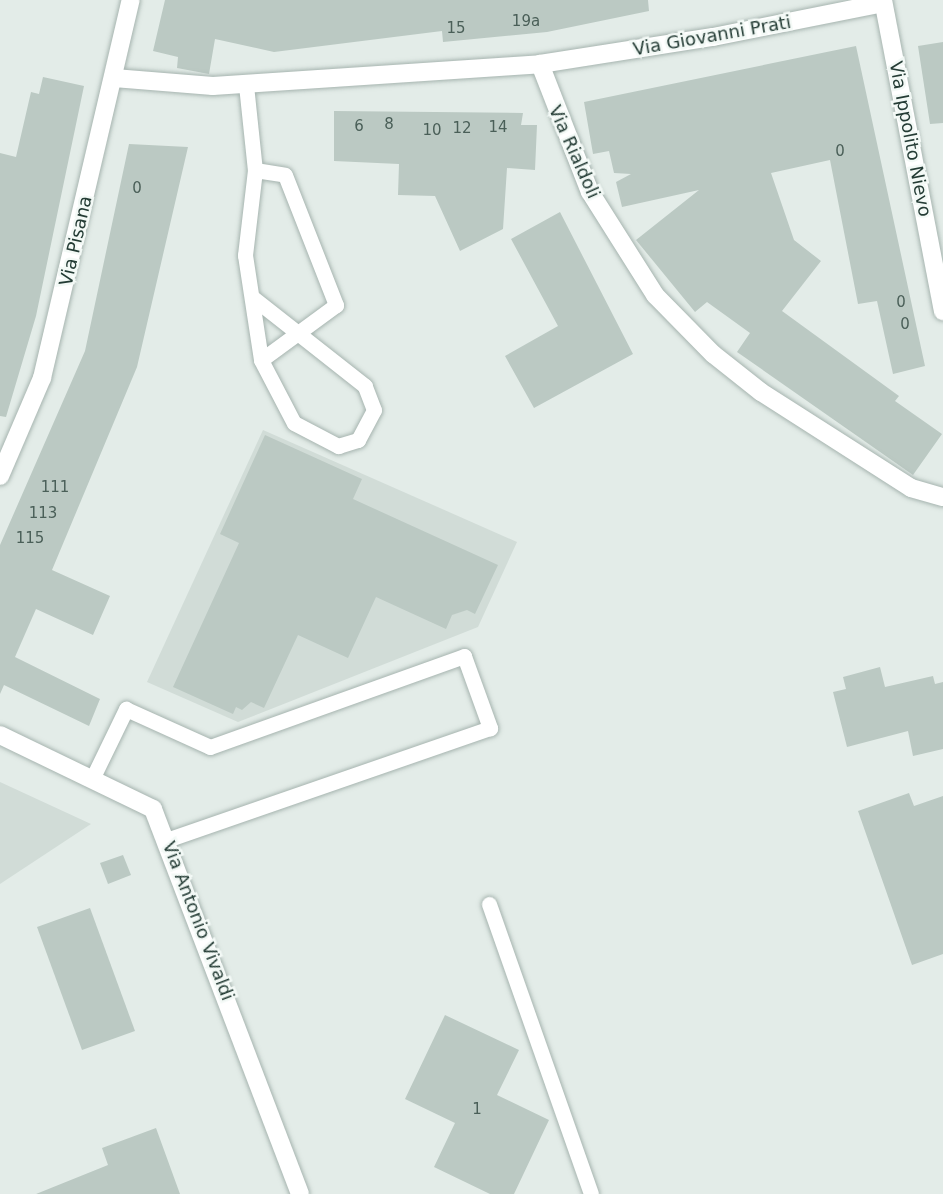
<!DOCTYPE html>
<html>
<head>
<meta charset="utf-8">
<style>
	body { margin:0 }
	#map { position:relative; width:943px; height:1194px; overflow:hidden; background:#e3ece8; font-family:"DejaVu Sans",sans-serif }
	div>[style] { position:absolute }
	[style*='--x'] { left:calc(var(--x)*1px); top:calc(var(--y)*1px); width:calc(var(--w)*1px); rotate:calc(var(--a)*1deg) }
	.built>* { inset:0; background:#d1dcd7 }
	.building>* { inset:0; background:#bbc9c3 }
	.roads { filter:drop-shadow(0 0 2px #a6b4af) drop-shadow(0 0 2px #a6b4af) }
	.service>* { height:15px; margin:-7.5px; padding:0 7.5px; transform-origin:7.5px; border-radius:7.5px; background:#fff }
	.minor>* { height:18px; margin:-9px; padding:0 9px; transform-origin:9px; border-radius:9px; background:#fff }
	span { translate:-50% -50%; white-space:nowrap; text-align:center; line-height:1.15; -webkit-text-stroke:5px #f3f9f6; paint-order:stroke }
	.number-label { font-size:15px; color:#4a5f58 }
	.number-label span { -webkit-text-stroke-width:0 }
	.street-label { font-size:18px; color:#243c35 }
</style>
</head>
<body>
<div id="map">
	<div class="built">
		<i style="clip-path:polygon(263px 430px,517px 542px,478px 627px,238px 722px,147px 682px)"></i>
		<i style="clip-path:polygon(0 782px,91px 824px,0 884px)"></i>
	</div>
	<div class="building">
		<i style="clip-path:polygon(165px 0,648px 0,649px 11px,547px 32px,443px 42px,442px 31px,274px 52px,215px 39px,209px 74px,177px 68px,178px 57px,153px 51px)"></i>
		<i style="clip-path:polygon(943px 42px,943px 123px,930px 124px,918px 46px)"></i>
		<i style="clip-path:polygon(856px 46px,925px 366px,893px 374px,877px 301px,858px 304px,830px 160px,771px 173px,794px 240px,821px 261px,782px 311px,899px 396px,895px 401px,942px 434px,913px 475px,737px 352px,750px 333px,707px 302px,695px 312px,636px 240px,699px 190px,622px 207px,616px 182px,631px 174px,614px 173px,609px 151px,593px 154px,584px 102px)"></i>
		<i style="clip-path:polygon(43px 77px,84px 86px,36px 316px,6px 417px,0 416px,0 153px,16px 157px,31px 92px,39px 94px)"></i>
		<i style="clip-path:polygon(334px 111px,523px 113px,521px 125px,537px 125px,535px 170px,507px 168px,503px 229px,460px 251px,435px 196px,398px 195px,399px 164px,334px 161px)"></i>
		<i style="clip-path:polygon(129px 144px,188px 147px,137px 367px,52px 570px,110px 596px,93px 635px,36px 609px,15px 657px,100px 699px,89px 726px,4px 685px,0 694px,0 545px,85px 351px)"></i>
		<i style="clip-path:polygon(560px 212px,633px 354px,534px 408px,505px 356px,558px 326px,511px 239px)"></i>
		<i style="clip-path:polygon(265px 435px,362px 479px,353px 499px,498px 565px,475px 614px,467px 610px,452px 615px,446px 629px,376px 597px,348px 658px,298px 635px,264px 708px,251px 702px,242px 710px,236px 707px,233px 714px,173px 687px,239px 543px,220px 534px)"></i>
		<i style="clip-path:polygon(880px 667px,885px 687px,933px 676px,935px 684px,943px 682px,943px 749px,913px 756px,908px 731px,847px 747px,833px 692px,846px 689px,843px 677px)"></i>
		<i style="clip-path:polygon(909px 793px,914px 806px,943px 796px,943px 954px,912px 965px,858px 811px)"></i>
		<i style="clip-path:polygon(123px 855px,131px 875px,108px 884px,100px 863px)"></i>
		<i style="clip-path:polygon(90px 908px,135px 1031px,82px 1050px,37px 927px)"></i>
		<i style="clip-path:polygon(445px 1015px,519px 1050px,497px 1095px,549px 1120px,514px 1194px,490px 1194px,434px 1167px,455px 1123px,405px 1099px)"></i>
		<i style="clip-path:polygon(156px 1128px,180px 1194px,36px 1194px,108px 1165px,102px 1148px)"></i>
	</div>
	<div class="roads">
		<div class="service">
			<i style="--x:246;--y:85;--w:85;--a:84"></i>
			<i style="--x:255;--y:170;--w:86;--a:96.7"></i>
			<i style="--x:245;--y:255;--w:106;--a:81.3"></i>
			<i style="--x:261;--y:360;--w:71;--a:62.4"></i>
			<i style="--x:294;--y:423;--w:50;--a:27.6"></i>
			<i style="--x:338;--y:446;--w:21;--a:-17"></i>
			<i style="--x:358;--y:440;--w:34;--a:-62"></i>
			<i style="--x:374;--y:410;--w:26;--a:-111"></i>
			<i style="--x:365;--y:386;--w:142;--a:-141.8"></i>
			<i style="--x:255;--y:170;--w:30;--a:9"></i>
			<i style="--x:285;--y:175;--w:140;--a:68.6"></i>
			<i style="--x:336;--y:305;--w:93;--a:143.7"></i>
			<i style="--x:93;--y:777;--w:76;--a:-64.1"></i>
			<i style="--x:126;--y:709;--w:92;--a:24.3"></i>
			<i style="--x:210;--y:747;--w:270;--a:-19.7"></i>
			<i style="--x:464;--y:656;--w:77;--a:70.1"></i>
			<i style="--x:490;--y:728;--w:342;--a:160.9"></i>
			<i style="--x:489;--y:904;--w:307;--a:70.6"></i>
		</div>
		<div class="minor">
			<i style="--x:883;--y:0;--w:317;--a:79.1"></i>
			<i style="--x:540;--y:64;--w:137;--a:68.7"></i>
			<i style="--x:590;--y:192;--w:122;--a:57.7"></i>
			<i style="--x:655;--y:295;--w:83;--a:45.5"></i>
			<i style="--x:713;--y:354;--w:61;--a:38.4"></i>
			<i style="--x:761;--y:392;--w:178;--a:32.6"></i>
			<i style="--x:911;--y:488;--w:33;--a:16"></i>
			<i style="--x:114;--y:78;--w:99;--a:4.6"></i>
			<i style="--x:213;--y:86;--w:328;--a:-3.8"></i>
			<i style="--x:540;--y:64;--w:175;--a:-8.9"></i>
			<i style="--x:713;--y:37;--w:173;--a:-11.3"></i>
			<i style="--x:0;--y:476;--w:107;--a:-66.8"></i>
			<i style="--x:42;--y:378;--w:388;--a:-76.8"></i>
			<i style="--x:0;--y:735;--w:170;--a:25.8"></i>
			<i style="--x:153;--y:809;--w:412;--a:69.1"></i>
		</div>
	</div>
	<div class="number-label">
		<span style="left:526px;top:22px">19a</span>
		<span style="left:456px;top:29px">15</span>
		<span style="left:389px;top:125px">8</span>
		<span style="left:359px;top:127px">6</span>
		<span style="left:498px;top:128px">14</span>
		<span style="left:462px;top:129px">12</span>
		<span style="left:432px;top:131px">10</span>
		<span style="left:840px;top:152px">0</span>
		<span style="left:137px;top:189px">0</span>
		<span style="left:901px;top:303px">0</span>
		<span style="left:905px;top:325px">0</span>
		<span style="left:55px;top:488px">111</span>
		<span style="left:43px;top:514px">113</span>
		<span style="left:30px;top:539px">115</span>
		<span style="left:477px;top:1110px">1</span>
	</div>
	<div class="street-label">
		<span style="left:712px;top:36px;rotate:-10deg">Via Giovanni Prati</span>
		<span style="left:910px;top:139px;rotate:79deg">Via Ippolito Nievo</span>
		<span style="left:574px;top:152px;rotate:66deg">Via Rialdoli</span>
		<span style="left:76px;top:241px;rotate:-77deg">Via Pisana</span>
		<span style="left:198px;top:921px;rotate:69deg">Via Antonio Vivaldi</span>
	</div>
</div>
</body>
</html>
